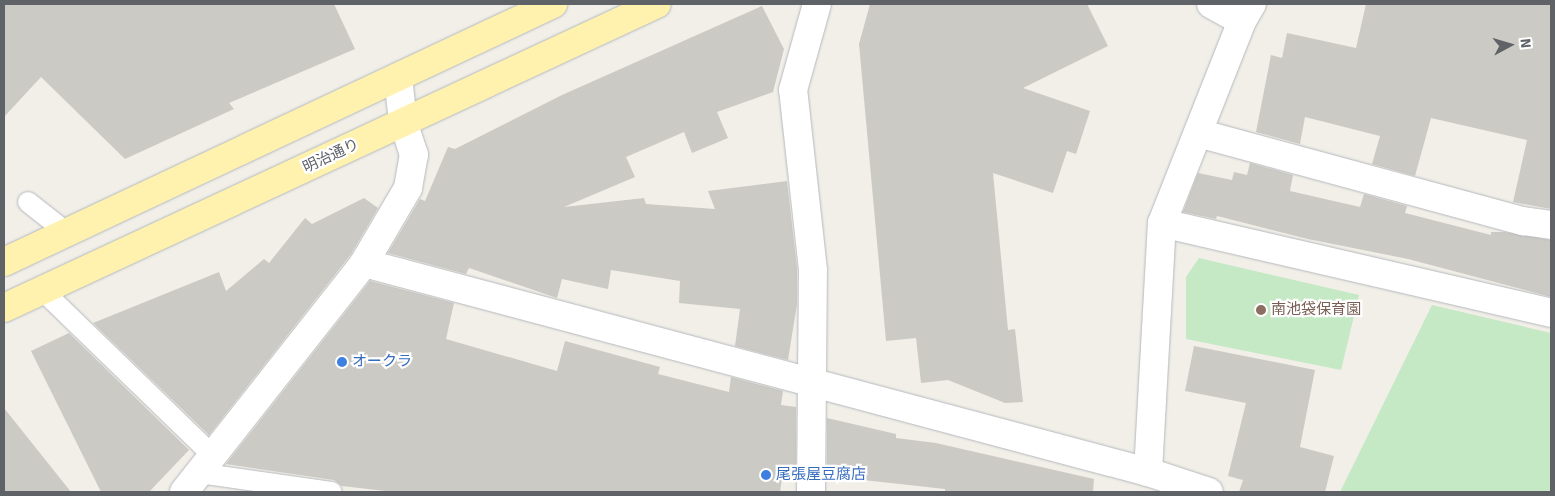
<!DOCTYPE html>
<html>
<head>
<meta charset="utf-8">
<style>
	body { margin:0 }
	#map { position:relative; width:1555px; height:496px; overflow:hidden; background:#f1efe8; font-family:Signika,"Noto Sans JP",sans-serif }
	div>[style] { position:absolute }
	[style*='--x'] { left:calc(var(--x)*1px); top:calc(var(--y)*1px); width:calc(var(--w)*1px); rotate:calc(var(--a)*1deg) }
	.green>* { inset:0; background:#c5e8c5 }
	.building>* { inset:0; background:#cccac5 }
	.roads { filter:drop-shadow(0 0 1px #b5b8bc) drop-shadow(0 0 1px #b5b8bc) }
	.service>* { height:20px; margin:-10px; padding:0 10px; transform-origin:10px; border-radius:10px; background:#fff }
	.minor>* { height:28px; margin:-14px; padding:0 14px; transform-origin:14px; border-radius:14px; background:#fff }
	.primary>* { height:28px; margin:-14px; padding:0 14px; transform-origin:14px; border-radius:14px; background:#fff2af }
	.dots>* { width:14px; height:14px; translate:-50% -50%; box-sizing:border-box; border:2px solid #fff; border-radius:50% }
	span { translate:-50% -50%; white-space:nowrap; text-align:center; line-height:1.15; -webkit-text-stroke:4.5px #fff; paint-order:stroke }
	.street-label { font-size:15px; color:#5f6368 }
	.education-label { font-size:15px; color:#785e54 }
	.left { translate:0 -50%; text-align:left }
	.shop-label { font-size:15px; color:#366cbe }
	.frame { position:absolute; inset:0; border:5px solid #5f6368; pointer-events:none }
	.north { position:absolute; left:1485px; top:20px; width:50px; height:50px; -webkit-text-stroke:4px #fff; paint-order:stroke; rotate:84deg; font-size:14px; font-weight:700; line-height:20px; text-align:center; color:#5f6368 }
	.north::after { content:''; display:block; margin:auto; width:18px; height:22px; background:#5f6368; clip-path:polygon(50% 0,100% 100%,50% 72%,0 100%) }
</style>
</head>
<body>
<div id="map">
	<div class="green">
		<i style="clip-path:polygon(1199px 258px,1359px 295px,1341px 370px,1186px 339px,1186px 277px)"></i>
		<i style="clip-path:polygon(1432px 305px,1551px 333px,1551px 492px,1340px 492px)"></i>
	</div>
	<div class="building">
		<i style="clip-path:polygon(4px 4px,334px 4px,355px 49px,229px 103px,234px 109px,125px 159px,41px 77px,4px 117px)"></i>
		<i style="clip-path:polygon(870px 4px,1087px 4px,1108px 46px,1023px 88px,1090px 111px,1076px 154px,1067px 151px,1053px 193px,993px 173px,1008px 330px,1015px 329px,1023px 402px,1005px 403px,948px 380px,921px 383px,916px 338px,886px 341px,859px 44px)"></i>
		<i style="clip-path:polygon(1366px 4px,1551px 4px,1551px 209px,1513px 202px,1527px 140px,1431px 118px,1415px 176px,1372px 164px,1380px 136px,1305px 117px,1300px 144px,1256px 132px,1271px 55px,1282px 58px,1287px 33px,1356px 48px)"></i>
		<i style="clip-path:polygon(762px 6px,784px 49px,773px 92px,717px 112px,728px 138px,692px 153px,684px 132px,626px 157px,635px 177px,564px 207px,644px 198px,646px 204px,715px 209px,708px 191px,787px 181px,797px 268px,797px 304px,788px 360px,735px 346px,740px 309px,679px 303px,680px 281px,611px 270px,608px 289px,562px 279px,557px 298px,469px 268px,466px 274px,388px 253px,420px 199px,425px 201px,448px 147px,455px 149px,562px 95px)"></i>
		<i style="clip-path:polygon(1250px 163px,1293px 175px,1290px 191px,1360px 207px,1364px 194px,1407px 206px,1405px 213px,1491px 235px,1491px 232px,1505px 232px,1551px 240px,1551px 297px,1408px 259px,1308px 239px,1217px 216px,1216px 219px,1183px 212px,1198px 173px,1232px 180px,1234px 172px,1247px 175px)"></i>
		<i style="clip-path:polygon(364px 198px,378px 208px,351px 254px,209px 435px,93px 323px,219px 272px,226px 291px,264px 259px,269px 263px,305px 218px,312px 224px)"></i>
		<i style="clip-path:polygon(370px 281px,454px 303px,446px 339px,557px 371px,565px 341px,660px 367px,658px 374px,729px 392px,731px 377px,783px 391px,781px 405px,796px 407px,796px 473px,783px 471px,780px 492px,394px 492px,342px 486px,334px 480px,226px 464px)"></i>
		<i style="clip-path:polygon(69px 333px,189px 450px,149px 492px,101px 492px,31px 351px)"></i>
		<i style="clip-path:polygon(1194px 346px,1315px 370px,1300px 447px,1334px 456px,1325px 492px,1239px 492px,1243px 480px,1228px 476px,1246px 403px,1185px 391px)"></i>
		<i style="clip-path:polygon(4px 408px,71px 492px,4px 492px)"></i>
		<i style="clip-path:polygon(827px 418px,896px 434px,896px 438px,936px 443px,1094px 479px,1093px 492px,945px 492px,945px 489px,827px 476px)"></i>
	</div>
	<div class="roads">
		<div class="service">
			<i style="--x:28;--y:202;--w:48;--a:38.3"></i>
			<i style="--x:42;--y:290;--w:237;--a:44.1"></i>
			<i style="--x:199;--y:473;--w:134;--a:8.1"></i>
		</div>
		<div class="minor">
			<i style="--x:1211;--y:4;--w:35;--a:29"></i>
			<i style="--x:1198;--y:133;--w:337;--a:15.2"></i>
			<i style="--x:1523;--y:221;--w:28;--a:8"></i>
			<i style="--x:1162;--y:223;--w:399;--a:13"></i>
			<i style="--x:364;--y:263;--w:811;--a:14.93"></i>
			<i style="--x:1148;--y:472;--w:64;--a:18.2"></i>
			<i style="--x:1148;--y:472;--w:249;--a:-86.8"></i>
			<i style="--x:1162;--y:223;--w:217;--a:-68.4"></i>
			<i style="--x:1242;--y:21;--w:20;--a:-60"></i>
			<i style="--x:184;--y:492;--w:291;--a:-51.8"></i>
			<i style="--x:364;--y:263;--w:87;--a:-59.6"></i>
			<i style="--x:408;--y:188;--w:34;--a:-80"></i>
			<i style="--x:414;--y:155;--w:35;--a:-108"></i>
			<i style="--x:403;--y:122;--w:45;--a:-96.3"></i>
			<i style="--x:811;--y:492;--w:222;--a:-89.5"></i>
			<i style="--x:813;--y:270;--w:181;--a:-96.3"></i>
			<i style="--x:793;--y:90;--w:89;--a:-74.4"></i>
		</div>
		<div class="primary">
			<i style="--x:4;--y:262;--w:607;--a:-25.17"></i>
			<i style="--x:4;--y:308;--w:720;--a:-24.96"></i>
		</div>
	</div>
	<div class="dots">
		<i style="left:1261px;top:310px;background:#8d6e63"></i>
		<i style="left:342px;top:362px;background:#3f7fe0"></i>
		<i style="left:766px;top:475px;background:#3f7fe0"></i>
	</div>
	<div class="street-label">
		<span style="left:331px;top:156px;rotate:-25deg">明治通り</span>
	</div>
	<div class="education-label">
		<span class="left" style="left:1271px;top:310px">南池袋保育園</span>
	</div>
	<div class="shop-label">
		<span class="left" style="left:352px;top:362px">オークラ</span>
		<span class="left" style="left:776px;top:475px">尾張屋豆腐店</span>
	</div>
	<div class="frame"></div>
	<div class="north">N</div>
</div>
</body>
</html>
